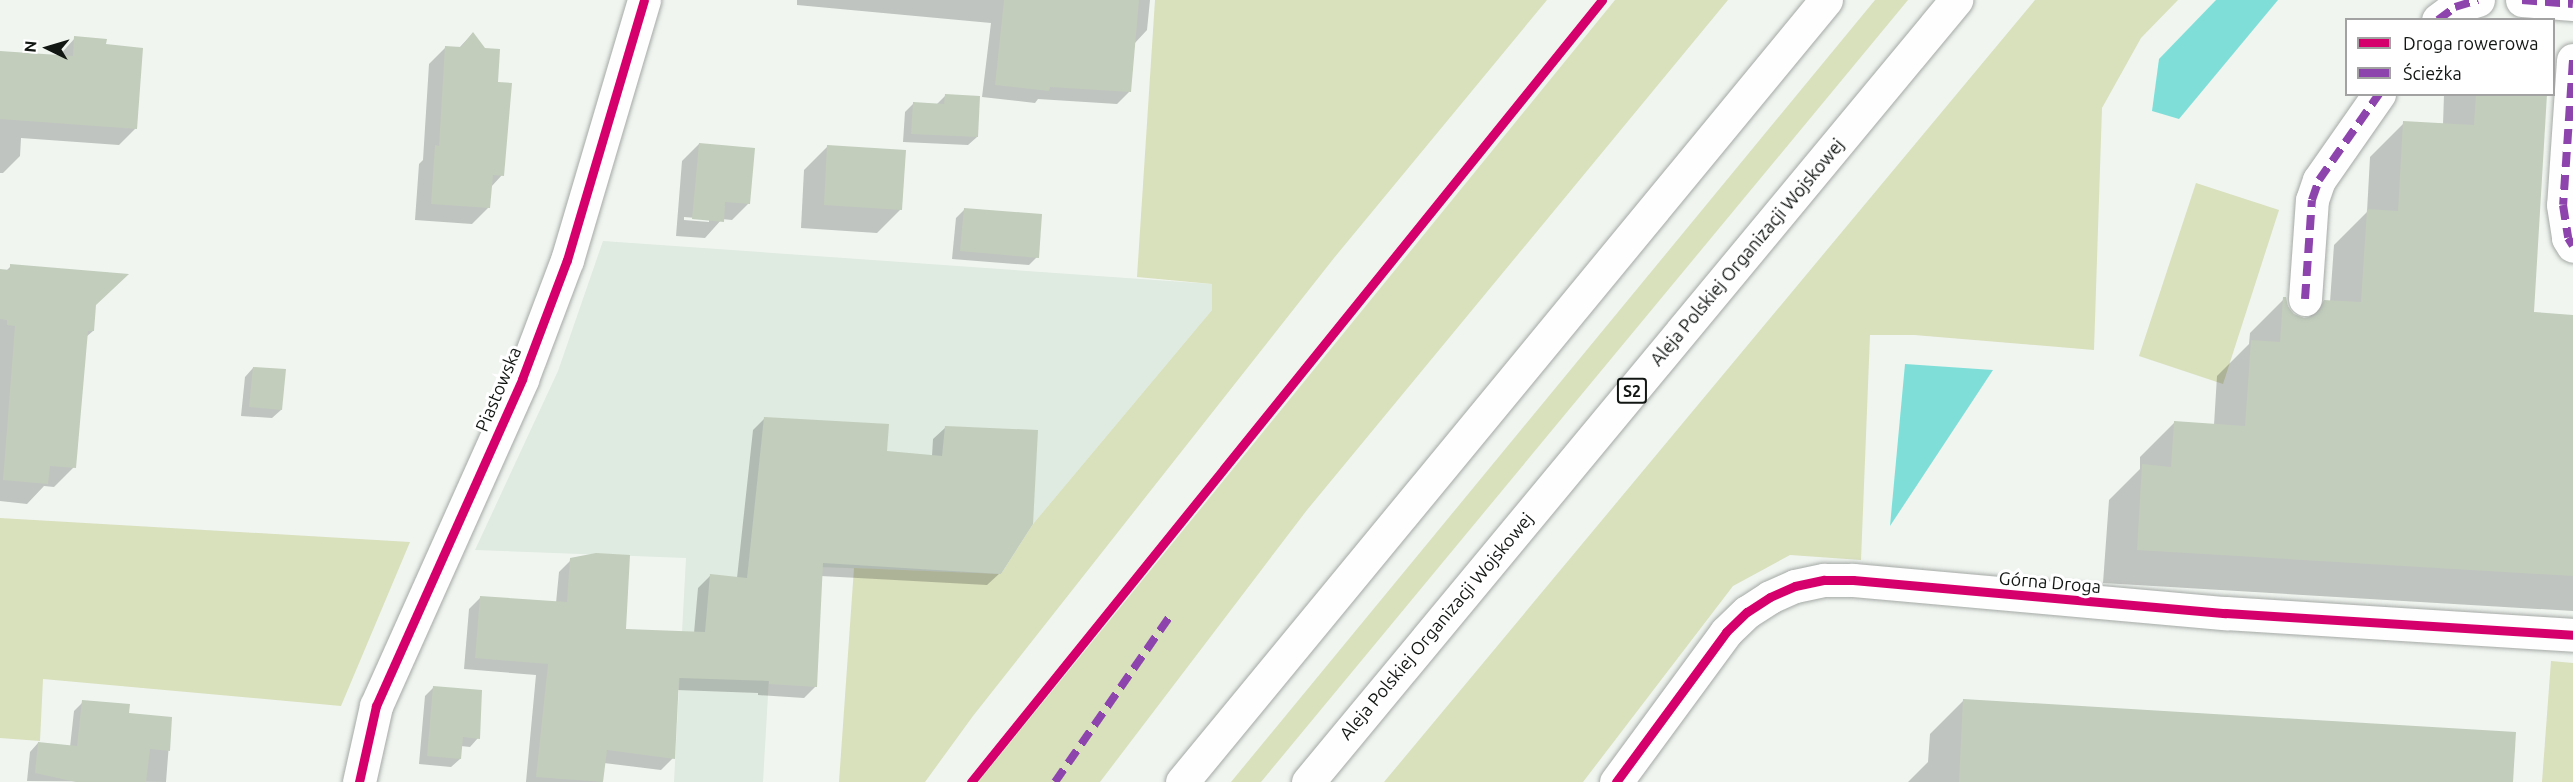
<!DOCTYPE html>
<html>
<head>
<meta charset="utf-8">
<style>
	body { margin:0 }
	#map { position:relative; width:2573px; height:782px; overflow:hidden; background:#f0f5f0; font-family:Ubuntu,sans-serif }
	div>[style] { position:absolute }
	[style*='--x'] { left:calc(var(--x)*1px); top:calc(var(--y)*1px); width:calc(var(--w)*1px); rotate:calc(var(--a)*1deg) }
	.built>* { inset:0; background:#dfeae0 }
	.green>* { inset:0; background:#d9e0bc }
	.water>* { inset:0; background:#7fdfd8 }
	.shadow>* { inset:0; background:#0003 }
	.building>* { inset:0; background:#c2cdbc }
	.roads { filter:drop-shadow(0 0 2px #a5a9a6) drop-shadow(0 0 2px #a5a9a6) }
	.street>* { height:33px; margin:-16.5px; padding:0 16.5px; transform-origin:16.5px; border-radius:16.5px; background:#fdfefd }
	.highway>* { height:33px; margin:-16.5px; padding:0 16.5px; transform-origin:16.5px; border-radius:16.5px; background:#fdfefd }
	.quiet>* { height:8px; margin-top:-4px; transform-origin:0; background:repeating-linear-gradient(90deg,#8e44ad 0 15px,transparent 0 23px) }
	.cycleway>* { height:9px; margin:-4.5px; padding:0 4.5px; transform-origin:4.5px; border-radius:4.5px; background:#d6006c }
	span { translate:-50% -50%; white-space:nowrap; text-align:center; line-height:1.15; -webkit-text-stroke:6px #fff; paint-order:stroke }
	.shield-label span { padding:2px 4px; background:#fff; border:2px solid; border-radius:4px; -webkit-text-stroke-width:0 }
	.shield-label { font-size:16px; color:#131714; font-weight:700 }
	.street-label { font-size:18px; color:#131714 }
	.legend { position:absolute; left:2345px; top:18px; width:210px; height:78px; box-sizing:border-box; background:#fff; border:2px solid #a1a2a1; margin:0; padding:8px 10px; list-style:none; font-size:18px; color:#131714 }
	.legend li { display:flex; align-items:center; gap:12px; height:30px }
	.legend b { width:30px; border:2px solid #a1a2a1 }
	.north { position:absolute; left:18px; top:18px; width:60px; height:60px; -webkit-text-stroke:4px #fff; paint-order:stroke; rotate:275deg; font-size:16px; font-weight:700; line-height:24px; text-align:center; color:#131714 }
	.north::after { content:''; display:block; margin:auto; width:21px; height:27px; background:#131714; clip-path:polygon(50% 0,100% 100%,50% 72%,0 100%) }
</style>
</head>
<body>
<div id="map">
	<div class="built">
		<i style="clip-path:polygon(603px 241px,1212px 284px,1212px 310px,1033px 524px,1001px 574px,819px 567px,770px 660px,763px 782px,674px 782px,686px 558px,475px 550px,558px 371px)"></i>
	</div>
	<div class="green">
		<i style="clip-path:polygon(1155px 0,1547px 0,1334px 258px,973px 716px,925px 782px,839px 782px,854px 568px,1001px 574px,1033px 524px,1212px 310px,1212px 284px,1137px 277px)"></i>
		<i style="clip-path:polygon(1615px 0,1728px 0,1307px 510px,1100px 782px,978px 782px)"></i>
		<i style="clip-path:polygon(1875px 0,1908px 0,1261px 782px,1231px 782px)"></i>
		<i style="clip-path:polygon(2035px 0,2178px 0,2141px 38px,2102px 108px,2094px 350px,1914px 335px,1870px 335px,1861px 560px,1790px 555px,1733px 586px,1583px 782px,1384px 782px)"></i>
		<i style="clip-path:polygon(2196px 183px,2279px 210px,2223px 384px,2139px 356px)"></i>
		<i style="clip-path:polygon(0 518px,410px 542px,341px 706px,43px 679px,40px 741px,0 738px)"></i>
		<i style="clip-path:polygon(2551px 661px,2573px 663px,2573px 782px,2542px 782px)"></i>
	</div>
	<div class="water">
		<i style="clip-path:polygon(2216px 0,2278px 0,2179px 119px,2152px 111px,2159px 59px)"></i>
		<i style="clip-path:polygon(1905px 364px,1993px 370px,1890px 526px)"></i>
	</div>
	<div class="shadow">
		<i style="clip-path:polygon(797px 0,1150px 0,1147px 30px,1134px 44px,1130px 91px,1117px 104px,1038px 99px,1035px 103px,982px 97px,991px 23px,797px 5px)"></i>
		<i style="clip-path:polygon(472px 34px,496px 84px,502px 175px,491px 187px,489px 207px,472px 224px,415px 220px,419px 164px,423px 160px,429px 64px,446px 47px,459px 48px)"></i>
		<i style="clip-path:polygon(75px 38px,105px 46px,136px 128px,119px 145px,21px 138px,20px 156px,3px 173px,0 173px,0 53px,58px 57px)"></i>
		<i style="clip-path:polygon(2444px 94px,2546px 94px,2533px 314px,2573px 316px,2573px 611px,2103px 583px,2109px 500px,2140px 469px,2140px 457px,2174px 423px,2214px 425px,2217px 376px,2249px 344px,2250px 333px,2284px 299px,2293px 315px,2307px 319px,2324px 301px,2330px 302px,2334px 245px,2367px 212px,2370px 157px,2404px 123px,2443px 125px)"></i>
		<i style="clip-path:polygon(945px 96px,977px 137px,968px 145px,903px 142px,905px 112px,913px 104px,936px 105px)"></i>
		<i style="clip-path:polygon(evenodd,699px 144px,749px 203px,732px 220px,722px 219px,705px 238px,676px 236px,682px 161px,699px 144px,684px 217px,709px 219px,709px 222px,684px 220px,684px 217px)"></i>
		<i style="clip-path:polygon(828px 146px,901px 209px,877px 233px,801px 228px,804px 170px)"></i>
		<i style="clip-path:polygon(965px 209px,1037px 257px,1029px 265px,952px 259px,956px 218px)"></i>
		<i style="clip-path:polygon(11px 266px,93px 331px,86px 337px,74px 467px,54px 487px,44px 486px,27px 504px,0 501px,0 270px,6px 271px)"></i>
		<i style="clip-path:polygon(253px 368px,281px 410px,272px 418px,241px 416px,245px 377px)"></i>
		<i style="clip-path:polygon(765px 418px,886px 453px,932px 456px,933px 439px,946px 427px,1000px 573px,987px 585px,821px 576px,816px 686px,804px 698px,758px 695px,758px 693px,677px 690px,673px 758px,661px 770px,604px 763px,602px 782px,526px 782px,536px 675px,464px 669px,469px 609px,481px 597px,556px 603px,559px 572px,571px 560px,624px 631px,694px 633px,698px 588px,710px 576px,737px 578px,753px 430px)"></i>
		<i style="clip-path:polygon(433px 688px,478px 738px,470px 747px,461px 746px,460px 759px,451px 767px,419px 764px,425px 696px)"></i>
		<i style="clip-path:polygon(1964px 700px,2511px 782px,1908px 782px,1928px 762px,1930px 734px)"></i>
		<i style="clip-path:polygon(83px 702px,128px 714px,171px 718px,166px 782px,27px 781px,30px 752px,38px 743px,70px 747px,74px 711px)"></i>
	</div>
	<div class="building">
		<i style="clip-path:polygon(1004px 0,1139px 0,1131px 92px,1050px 87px,1049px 91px,995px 85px)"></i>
		<i style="clip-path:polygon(473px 32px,485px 48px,500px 49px,498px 82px,512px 83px,504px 176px,493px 175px,490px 208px,431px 204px,435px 145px,439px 146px,445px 46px,461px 47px)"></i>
		<i style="clip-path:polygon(74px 36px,107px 39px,106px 44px,143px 48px,137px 129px,0 119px,0 51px,73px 56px)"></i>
		<i style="clip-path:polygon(945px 94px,980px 96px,978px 137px,911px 134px,913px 102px,944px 104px)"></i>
		<i style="clip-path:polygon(2476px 94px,2547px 94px,2534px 312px,2573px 315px,2573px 576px,2137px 550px,2142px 464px,2171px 467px,2174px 421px,2245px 426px,2251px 340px,2280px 342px,2283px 297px,2286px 297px,2288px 307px,2294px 314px,2304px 318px,2313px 316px,2320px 310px,2324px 300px,2361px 302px,2367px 209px,2398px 211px,2403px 121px,2474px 125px)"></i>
		<i style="clip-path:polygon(699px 143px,755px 148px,750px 204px,725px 202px,724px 222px,692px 219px)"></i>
		<i style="clip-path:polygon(827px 145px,906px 150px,902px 210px,824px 205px)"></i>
		<i style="clip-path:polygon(964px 208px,1042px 214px,1039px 258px,960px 251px)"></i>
		<i style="clip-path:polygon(10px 264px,129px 274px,96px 305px,94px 331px,88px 331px,76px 468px,50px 466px,48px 484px,3px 480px,15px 326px,7px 325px,7px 320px,0 319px,0 269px,10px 270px)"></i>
		<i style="clip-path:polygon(253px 367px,286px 369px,282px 410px,249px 407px)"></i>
		<i style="clip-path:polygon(764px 417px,889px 424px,887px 451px,942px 456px,945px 426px,1038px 430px,1033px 524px,1001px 574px,823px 563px,817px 687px,769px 684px,769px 681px,679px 678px,675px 759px,607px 750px,603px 782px,536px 777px,548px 664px,475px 658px,480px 596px,567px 602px,570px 558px,596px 553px,630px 555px,626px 629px,705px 632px,710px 574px,747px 578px)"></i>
		<i style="clip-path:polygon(433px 686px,482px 690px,480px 739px,463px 737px,461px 759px,427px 756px)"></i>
		<i style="clip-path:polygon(1963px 699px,2516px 732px,2513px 782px,1959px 782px)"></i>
		<i style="clip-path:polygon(82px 700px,130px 704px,129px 713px,172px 717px,170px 751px,150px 749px,146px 782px,76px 782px,35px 773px,38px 742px,77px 746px)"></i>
	</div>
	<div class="roads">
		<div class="street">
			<i style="--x:2522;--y:0;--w:51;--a:4.5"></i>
			<i style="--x:2438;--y:20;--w:21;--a:-37"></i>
			<i style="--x:2455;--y:7;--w:24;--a:-17"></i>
			<i style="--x:2573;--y:60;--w:145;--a:93.9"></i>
			<i style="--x:2563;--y:205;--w:33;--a:81"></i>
			<i style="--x:2568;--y:238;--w:9;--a:58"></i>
			<i style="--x:2305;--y:299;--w:99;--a:-86"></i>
			<i style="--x:2312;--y:200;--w:21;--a:-71"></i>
			<i style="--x:2319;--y:180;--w:105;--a:-55.1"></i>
			<i style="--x:359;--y:782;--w:78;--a:-77.4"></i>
			<i style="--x:376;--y:706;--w:358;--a:-65.9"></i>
			<i style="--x:522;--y:379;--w:127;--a:-69.3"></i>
			<i style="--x:567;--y:260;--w:271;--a:-73.5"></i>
			<i style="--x:1616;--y:782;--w:186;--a:-53.7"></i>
			<i style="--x:1726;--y:632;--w:29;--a:-44"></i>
			<i style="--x:1747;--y:612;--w:27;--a:-33"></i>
			<i style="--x:1770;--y:597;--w:27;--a:-24"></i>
			<i style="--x:1795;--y:586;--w:30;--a:-12"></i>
			<i style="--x:1824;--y:580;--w:29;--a:0"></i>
			<i style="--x:1853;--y:580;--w:374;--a:5.1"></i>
			<i style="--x:2226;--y:613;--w:348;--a:3.6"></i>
		</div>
		<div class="highway">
			<i style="--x:1182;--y:782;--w:1013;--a:-50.53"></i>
			<i style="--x:1308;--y:782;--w:1016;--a:-50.35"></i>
		</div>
	</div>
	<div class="quiet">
		<i style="--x:2522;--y:0;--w:51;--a:4.5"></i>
		<i style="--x:2438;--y:20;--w:21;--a:-37"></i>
		<i style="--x:2455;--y:7;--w:24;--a:-17"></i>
		<i style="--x:2573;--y:60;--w:145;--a:93.9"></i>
		<i style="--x:2563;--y:205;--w:33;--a:81"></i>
		<i style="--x:2568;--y:238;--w:9;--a:58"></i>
		<i style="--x:2305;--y:299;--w:99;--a:-86"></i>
		<i style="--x:2312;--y:200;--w:21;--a:-71"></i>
		<i style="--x:2319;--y:180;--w:105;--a:-55.1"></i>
		<i style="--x:1055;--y:782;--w:202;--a:-55.3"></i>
	</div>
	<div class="cycleway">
		<i style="--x:359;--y:782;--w:78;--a:-77.4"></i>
		<i style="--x:376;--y:706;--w:358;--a:-65.9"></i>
		<i style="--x:522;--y:379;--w:127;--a:-69.3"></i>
		<i style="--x:567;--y:260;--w:271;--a:-73.5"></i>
		<i style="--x:971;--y:782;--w:1005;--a:-51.1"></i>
		<i style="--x:1616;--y:782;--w:186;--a:-53.7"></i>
		<i style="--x:1726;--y:632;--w:29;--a:-44"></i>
		<i style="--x:1747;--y:612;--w:27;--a:-33"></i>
		<i style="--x:1770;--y:597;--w:27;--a:-24"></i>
		<i style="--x:1795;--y:586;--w:30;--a:-12"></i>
		<i style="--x:1824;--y:580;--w:29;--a:0"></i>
		<i style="--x:1853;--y:580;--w:374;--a:5.1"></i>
		<i style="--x:2226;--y:613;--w:348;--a:3.6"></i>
	</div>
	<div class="shield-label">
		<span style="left:1632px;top:391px">S2</span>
	</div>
	<div class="street-label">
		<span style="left:1747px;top:252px;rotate:-50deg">Aleja Polskiej Organizacji Wojskowej</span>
		<span style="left:498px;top:389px;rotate:-67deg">Piastowska</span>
		<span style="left:2050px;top:582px;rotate:5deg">Górna Droga</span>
		<span style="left:1436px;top:626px;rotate:-50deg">Aleja Polskiej Organizacji Wojskowej</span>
	</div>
	<ul class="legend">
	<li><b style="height:8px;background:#d6006c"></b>Droga rowerowa</li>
	<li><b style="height:8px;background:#8e44ad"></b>Ścieżka</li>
	</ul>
	<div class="north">N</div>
</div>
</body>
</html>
